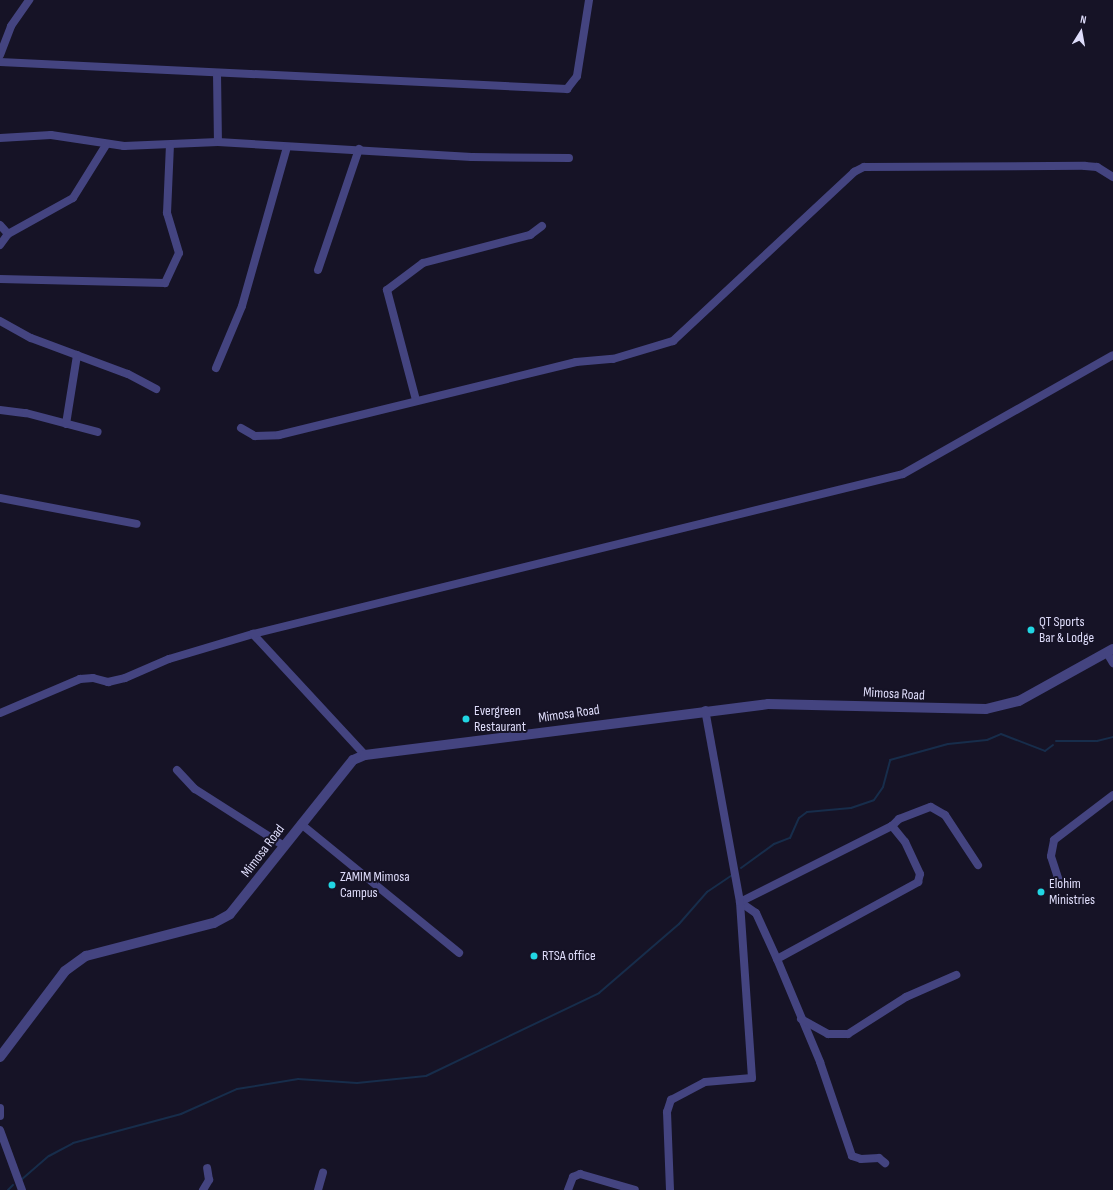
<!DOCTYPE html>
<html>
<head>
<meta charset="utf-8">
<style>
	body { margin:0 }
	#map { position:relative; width:1113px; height:1190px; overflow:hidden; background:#161326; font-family:"Sofia Sans Condensed",sans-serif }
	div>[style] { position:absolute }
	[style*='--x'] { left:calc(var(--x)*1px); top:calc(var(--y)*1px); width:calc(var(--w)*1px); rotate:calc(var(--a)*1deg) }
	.stream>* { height:2px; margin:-1px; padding:0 1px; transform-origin:1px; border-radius:1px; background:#172d4b }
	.minor>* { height:8px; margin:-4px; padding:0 4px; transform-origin:4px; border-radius:4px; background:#444480 }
	.tertiary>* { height:10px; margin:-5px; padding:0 5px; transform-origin:5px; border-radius:5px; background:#444480 }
	.dots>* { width:11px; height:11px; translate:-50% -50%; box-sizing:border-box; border:2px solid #161326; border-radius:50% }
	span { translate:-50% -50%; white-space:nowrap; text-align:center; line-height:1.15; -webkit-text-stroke:4px #161326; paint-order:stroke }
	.poi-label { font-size:14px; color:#dfddfb }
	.left { translate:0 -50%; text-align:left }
	.street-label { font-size:14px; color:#dfddfb }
	.north { position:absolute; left:1061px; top:12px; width:40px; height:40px; -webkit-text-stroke:3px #161326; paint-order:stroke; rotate:11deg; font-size:11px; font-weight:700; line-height:16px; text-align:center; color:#dfddfb }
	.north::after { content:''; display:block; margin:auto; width:14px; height:18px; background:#dfddfb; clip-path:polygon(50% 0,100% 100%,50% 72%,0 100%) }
</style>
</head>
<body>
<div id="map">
	<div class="stream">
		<i style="--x:1056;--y:741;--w:41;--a:0"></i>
		<i style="--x:1097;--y:741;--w:16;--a:-14"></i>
		<i style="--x:741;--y:868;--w:41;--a:-36"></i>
		<i style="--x:774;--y:844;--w:17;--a:-21"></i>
		<i style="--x:790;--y:838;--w:22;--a:-66"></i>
		<i style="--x:799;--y:818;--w:10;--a:-37"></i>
		<i style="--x:807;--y:812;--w:44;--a:-5.2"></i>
		<i style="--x:851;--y:808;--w:24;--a:-19"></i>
		<i style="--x:874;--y:800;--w:16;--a:-55"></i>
		<i style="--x:883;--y:787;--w:28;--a:-75"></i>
		<i style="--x:890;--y:760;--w:60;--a:-15.4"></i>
		<i style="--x:948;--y:744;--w:39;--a:-6"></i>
		<i style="--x:987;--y:740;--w:15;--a:-23"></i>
		<i style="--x:1001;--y:734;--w:47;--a:21.1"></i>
		<i style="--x:1045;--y:751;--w:10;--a:-37"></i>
		<i style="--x:21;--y:1180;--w:37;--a:-41"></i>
		<i style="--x:49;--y:1156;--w:27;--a:-28"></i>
		<i style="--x:73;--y:1143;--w:112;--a:-15"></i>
		<i style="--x:181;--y:1114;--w:61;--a:-24.1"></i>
		<i style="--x:237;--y:1089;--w:62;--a:-9.3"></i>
		<i style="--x:298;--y:1079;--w:59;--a:3.9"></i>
		<i style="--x:357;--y:1083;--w:69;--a:-5.8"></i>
		<i style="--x:426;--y:1076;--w:192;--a:-25.6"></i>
		<i style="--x:599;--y:993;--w:106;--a:-40.8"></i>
		<i style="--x:679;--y:924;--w:43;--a:-48.8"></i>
		<i style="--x:707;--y:892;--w:30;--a:-34"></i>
		<i style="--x:8;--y:1190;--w:7;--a:-45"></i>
	</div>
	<div class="minor">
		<i style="--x:0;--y:55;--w:31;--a:-69"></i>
		<i style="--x:11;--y:26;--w:32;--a:-55"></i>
		<i style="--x:0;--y:62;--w:568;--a:2.73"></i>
		<i style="--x:567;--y:89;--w:16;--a:-52"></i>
		<i style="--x:577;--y:76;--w:77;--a:-81"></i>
		<i style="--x:217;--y:73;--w:69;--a:89.2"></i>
		<i style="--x:0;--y:138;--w:51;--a:-3.4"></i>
		<i style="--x:51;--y:135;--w:74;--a:8.6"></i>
		<i style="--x:124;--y:146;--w:94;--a:-2.4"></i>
		<i style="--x:218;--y:142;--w:254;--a:3.4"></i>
		<i style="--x:472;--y:157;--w:97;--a:0.6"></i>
		<i style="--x:0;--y:225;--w:12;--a:48"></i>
		<i style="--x:0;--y:245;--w:14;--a:-54"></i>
		<i style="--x:8;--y:234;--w:74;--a:-29"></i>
		<i style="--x:73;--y:198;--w:62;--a:-58.1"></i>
		<i style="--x:318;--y:270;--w:128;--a:-71.3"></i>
		<i style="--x:0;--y:279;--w:165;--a:1.4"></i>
		<i style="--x:165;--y:283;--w:33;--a:-65"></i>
		<i style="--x:179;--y:253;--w:42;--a:-106.7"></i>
		<i style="--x:167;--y:213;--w:68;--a:-87.5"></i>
		<i style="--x:0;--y:321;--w:35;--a:29"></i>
		<i style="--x:31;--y:338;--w:103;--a:20.4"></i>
		<i style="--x:128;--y:374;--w:32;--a:28"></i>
		<i style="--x:216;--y:368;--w:67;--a:-67.2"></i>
		<i style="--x:242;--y:306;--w:165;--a:-74.2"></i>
		<i style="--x:416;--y:400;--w:114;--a:-104.8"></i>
		<i style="--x:387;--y:290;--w:45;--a:-36.9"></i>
		<i style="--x:423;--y:263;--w:111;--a:-14.7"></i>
		<i style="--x:530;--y:235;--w:15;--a:-37"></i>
		<i style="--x:0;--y:410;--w:26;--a:7"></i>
		<i style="--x:26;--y:413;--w:74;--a:14.8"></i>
		<i style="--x:66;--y:424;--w:70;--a:-80.9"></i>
		<i style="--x:241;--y:428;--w:16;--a:30"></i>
		<i style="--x:255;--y:436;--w:24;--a:-2"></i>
		<i style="--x:279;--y:435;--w:306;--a:-13.8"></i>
		<i style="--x:576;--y:362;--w:37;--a:-5"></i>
		<i style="--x:613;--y:359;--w:63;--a:-16.7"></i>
		<i style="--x:673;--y:341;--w:248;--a:-43"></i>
		<i style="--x:854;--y:172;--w:11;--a:-27"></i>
		<i style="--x:864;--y:167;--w:221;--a:-0.3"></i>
		<i style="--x:1085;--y:166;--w:12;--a:5"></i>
		<i style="--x:1097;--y:167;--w:19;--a:32"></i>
		<i style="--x:0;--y:498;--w:139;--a:10.7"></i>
		<i style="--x:1107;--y:653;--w:12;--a:59"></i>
		<i style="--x:0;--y:713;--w:87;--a:-23"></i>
		<i style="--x:80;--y:679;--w:13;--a:-4"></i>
		<i style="--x:93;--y:678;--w:16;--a:15"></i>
		<i style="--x:108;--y:682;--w:17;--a:-13"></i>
		<i style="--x:125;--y:678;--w:48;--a:-23.4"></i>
		<i style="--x:169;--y:659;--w:88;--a:-16.6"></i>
		<i style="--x:365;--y:755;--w:165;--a:-132.8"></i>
		<i style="--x:253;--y:634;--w:669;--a:-13.83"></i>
		<i style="--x:903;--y:474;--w:241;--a:-29.5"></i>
		<i style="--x:177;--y:770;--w:26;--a:47"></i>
		<i style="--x:195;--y:789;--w:106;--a:32.6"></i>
		<i style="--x:301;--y:824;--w:204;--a:39.2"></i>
		<i style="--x:1060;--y:884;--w:29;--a:-108"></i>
		<i style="--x:1051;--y:856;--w:16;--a:-79"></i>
		<i style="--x:1054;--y:840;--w:74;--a:-37.3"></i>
		<i style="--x:740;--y:902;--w:19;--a:35"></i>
		<i style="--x:756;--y:913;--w:51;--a:65.5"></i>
		<i style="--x:777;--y:959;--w:112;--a:67.3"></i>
		<i style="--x:820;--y:1062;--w:99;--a:71.2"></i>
		<i style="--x:852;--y:1156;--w:9;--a:18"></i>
		<i style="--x:861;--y:1159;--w:18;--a:-3"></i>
		<i style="--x:879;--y:1158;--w:8;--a:40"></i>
		<i style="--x:740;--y:902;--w:170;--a:-26.6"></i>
		<i style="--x:892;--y:826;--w:10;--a:-45"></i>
		<i style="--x:899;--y:819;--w:34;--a:-21"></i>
		<i style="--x:931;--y:807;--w:16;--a:30"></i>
		<i style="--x:945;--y:815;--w:60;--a:56.6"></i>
		<i style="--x:777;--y:959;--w:161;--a:-28.6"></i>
		<i style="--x:918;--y:882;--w:8;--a:-76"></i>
		<i style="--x:920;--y:874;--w:35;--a:-115"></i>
		<i style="--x:905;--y:842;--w:21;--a:-129"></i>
		<i style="--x:801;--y:1019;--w:31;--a:29"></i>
		<i style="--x:828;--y:1034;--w:20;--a:0"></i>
		<i style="--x:848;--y:1034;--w:69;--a:-32.5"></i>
		<i style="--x:906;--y:997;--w:55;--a:-23.7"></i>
		<i style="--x:0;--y:1108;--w:8;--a:90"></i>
		<i style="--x:0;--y:1130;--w:64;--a:69.9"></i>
		<i style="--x:203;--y:1190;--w:12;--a:-59"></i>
		<i style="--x:209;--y:1180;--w:12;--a:-99"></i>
		<i style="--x:318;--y:1190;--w:18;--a:-74"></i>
		<i style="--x:568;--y:1190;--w:14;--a:-69"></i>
		<i style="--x:573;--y:1177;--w:8;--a:-23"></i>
		<i style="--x:580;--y:1174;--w:57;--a:16.2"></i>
		<i style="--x:670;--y:1190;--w:78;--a:-92.2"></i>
		<i style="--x:667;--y:1112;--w:13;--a:-72"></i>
		<i style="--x:671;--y:1100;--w:38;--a:-28"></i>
		<i style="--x:705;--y:1082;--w:47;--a:-4.9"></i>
		<i style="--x:752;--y:1078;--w:176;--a:-93.9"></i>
		<i style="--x:740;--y:902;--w:195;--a:-100.3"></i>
	</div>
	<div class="tertiary">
		<i style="--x:0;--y:1057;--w:108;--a:-52.9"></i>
		<i style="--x:65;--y:971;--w:26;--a:-36"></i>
		<i style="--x:86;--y:956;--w:132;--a:-14.5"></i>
		<i style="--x:214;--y:923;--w:18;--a:-29"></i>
		<i style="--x:230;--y:914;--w:197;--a:-51.4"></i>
		<i style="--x:353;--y:760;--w:13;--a:-23"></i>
		<i style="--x:365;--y:755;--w:406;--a:-7.2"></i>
		<i style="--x:768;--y:704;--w:218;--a:1.3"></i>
		<i style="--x:986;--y:709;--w:34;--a:-14"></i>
		<i style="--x:1019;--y:701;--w:107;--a:-29"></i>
	</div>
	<div class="dots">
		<i style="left:1031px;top:630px;background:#21d6e3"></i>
		<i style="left:466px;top:719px;background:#21d6e3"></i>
		<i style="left:332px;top:885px;background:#21d6e3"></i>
		<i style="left:1041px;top:892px;background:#21d6e3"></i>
		<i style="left:534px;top:956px;background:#21d6e3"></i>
	</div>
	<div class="poi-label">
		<span class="left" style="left:1039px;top:630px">QT Sports<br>Bar &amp; Lodge</span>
		<span class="left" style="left:474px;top:719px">Evergreen<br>Restaurant</span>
		<span class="left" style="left:340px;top:885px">ZAMIM Mimosa<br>Campus</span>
		<span class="left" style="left:1049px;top:892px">Elohim<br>Ministries</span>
		<span class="left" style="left:542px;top:956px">RTSA office</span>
	</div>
	<div class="street-label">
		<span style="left:894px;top:694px;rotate:3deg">Mimosa Road</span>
		<span style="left:569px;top:714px;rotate:-8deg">Mimosa Road</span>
		<span style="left:263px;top:851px;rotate:-53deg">Mimosa Road</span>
	</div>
	<div class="north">N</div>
</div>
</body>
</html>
